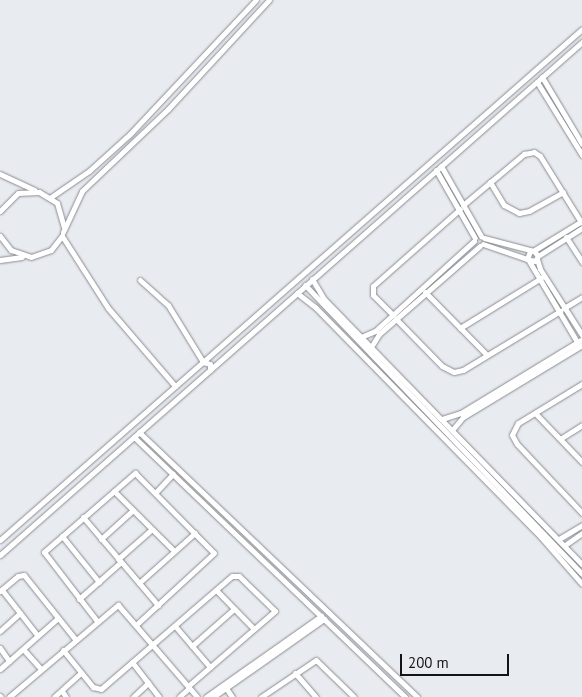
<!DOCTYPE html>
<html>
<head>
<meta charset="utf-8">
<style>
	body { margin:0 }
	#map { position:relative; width:582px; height:697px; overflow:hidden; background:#e8ebf0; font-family:"PT Sans",sans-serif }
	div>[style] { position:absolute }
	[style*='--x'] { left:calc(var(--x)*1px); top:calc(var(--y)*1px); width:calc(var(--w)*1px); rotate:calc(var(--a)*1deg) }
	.roads { filter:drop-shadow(0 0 1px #8a8c91) drop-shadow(0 0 1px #8a8c91) }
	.minor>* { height:5px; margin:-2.5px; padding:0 2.5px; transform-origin:2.5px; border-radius:2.5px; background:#fff }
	span { translate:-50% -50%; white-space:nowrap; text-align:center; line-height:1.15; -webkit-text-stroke:4px #e8ebf0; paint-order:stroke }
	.scale { position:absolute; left:400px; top:654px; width:109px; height:22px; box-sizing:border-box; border:2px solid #131416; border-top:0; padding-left:6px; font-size:15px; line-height:18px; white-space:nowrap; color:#131416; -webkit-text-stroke:4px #e8ebf0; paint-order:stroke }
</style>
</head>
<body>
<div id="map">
	<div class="roads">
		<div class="minor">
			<i style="--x:542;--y:77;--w:78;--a:59.2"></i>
			<i style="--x:537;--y:82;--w:86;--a:58.3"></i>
			<i style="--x:441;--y:166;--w:81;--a:60.3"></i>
			<i style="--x:436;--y:170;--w:78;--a:60.2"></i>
			<i style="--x:0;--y:174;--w:38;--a:25"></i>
			<i style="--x:490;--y:182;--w:27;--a:59"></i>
			<i style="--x:504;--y:205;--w:17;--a:28"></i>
			<i style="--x:519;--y:213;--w:10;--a:-11"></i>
			<i style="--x:529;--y:211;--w:39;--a:-29"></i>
			<i style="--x:51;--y:197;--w:46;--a:-34.4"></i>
			<i style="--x:89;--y:171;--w:55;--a:-42.1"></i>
			<i style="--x:130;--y:134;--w:184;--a:-46.8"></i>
			<i style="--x:463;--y:205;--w:80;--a:-39.9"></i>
			<i style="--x:524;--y:154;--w:10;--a:-11"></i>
			<i style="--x:534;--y:152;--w:7;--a:34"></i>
			<i style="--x:540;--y:156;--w:78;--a:58.2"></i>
			<i style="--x:0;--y:211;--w:25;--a:-45"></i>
			<i style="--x:18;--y:193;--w:21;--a:-3"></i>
			<i style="--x:39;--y:192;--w:21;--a:31"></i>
			<i style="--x:57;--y:203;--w:25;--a:74"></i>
			<i style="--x:63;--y:232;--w:45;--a:-65.1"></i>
			<i style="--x:82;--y:191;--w:119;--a:-43.6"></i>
			<i style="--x:168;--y:109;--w:149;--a:-47.2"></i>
			<i style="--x:0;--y:236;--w:18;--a:52"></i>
			<i style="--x:11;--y:250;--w:21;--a:19"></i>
			<i style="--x:31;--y:257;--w:21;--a:-19"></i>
			<i style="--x:51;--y:250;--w:18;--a:-52"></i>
			<i style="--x:62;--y:236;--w:85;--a:57.4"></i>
			<i style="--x:108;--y:308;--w:103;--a:49.3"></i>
			<i style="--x:566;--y:237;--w:30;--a:57"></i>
			<i style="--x:484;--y:238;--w:52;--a:14.6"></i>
			<i style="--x:534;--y:251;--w:6;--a:51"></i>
			<i style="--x:538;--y:256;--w:6;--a:121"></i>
			<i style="--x:535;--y:261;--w:8;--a:-166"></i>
			<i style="--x:527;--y:259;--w:9;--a:-69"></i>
			<i style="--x:483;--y:244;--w:46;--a:18.8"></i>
			<i style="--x:533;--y:251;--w:57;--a:-31.5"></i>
			<i style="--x:538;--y:256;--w:52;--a:-32.5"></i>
			<i style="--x:537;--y:259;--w:10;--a:73"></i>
			<i style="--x:540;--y:269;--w:78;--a:57.5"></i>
			<i style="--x:0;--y:260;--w:22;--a:-8"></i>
			<i style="--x:529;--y:261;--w:94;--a:59.3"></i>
			<i style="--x:312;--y:279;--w:23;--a:59"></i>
			<i style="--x:324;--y:299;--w:370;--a:45.8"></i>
			<i style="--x:140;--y:280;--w:38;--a:42"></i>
			<i style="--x:168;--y:305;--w:67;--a:58.4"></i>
			<i style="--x:203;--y:362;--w:7;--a:16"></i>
			<i style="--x:210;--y:364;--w:6;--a:90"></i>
			<i style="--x:305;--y:285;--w:400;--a:46.2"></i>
			<i style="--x:425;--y:292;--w:87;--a:45.5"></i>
			<i style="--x:297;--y:293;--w:24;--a:38"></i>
			<i style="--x:316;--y:308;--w:321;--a:45.5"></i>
			<i style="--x:541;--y:537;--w:62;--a:48.9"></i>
			<i style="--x:564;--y:308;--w:21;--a:-31"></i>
			<i style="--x:393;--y:315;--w:28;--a:-135"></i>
			<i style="--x:373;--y:295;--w:9;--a:-90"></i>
			<i style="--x:373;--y:286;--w:116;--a:-41.5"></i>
			<i style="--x:396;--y:319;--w:66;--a:45.6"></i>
			<i style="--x:442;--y:366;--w:13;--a:27"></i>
			<i style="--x:454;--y:372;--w:9;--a:-13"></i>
			<i style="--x:463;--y:370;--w:114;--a:-31.3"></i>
			<i style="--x:460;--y:328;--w:95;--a:-31.7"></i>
			<i style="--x:361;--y:337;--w:15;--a:-23"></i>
			<i style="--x:375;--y:331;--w:134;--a:-42.3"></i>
			<i style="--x:371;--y:347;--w:15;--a:-58"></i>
			<i style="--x:379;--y:334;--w:134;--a:-41.1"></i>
			<i style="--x:582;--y:384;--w:75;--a:148.6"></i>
			<i style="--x:518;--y:423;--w:13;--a:117"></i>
			<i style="--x:512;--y:435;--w:10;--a:61"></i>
			<i style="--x:517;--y:444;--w:95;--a:46.7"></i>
			<i style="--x:535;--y:413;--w:68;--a:46.2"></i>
			<i style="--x:442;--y:419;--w:20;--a:-18"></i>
			<i style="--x:461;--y:413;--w:142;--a:-31.4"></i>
			<i style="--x:453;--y:429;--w:16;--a:-50"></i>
			<i style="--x:463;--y:417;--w:139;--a:-31.2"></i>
			<i style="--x:139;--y:432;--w:384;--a:43.6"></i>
			<i style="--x:134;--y:437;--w:376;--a:43.8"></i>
			<i style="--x:560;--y:439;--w:26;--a:-32"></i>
			<i style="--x:114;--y:491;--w:85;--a:45"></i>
			<i style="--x:156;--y:492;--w:25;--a:-47"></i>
			<i style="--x:83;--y:517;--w:116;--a:49.6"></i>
			<i style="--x:62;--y:536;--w:59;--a:51.2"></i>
			<i style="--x:101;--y:539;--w:43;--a:-42.2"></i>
			<i style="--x:559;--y:539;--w:27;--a:-31"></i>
			<i style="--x:0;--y:540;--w:774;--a:-41.28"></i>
			<i style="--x:565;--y:545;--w:21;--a:-35"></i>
			<i style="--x:0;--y:555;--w:776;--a:-41.39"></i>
			<i style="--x:118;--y:559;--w:45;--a:-41.4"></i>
			<i style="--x:139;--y:583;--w:75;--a:-41.8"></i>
			<i style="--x:2;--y:590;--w:58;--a:52"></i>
			<i style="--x:216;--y:590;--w:54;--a:45.7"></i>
			<i style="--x:0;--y:591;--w:23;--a:-40"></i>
			<i style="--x:18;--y:576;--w:6;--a:-9"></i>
			<i style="--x:24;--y:575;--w:82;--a:51.4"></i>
			<i style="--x:79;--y:599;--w:56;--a:-41.4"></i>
			<i style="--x:97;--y:621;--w:87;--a:-127.5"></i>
			<i style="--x:44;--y:552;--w:121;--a:-41"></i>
			<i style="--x:135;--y:473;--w:112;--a:45.4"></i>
			<i style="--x:214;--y:553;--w:105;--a:137.3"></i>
			<i style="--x:175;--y:626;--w:54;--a:49.5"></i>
			<i style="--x:0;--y:631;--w:27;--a:-42"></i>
			<i style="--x:192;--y:646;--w:56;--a:-41.4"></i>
			<i style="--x:0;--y:648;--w:16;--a:55"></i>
			<i style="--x:23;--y:649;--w:27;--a:48"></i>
			<i style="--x:63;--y:650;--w:48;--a:51"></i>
			<i style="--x:93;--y:687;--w:8;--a:14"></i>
			<i style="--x:101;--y:689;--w:173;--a:-40.8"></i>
			<i style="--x:232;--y:576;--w:7;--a:0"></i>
			<i style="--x:239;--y:576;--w:50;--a:44.2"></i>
			<i style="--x:275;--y:611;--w:115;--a:139.2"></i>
			<i style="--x:132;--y:662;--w:44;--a:52.4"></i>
			<i style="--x:0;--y:669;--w:77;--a:-41.3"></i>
			<i style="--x:295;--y:673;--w:32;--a:49"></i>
			<i style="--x:226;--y:688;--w:11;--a:56"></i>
			<i style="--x:62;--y:691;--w:7;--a:56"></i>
			<i style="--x:0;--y:696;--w:1;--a:45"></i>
			<i style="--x:9;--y:697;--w:143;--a:-40.2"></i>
			<i style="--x:118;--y:605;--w:121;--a:49.3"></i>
			<i style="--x:54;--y:697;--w:36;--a:-42"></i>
			<i style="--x:133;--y:697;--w:21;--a:-43"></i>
			<i style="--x:179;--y:697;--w:13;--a:-42"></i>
			<i style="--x:206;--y:697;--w:141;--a:-35.2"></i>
			<i style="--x:213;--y:697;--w:136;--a:-35.1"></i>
			<i style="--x:261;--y:697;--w:66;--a:-33.9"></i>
			<i style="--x:316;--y:660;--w:53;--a:44.2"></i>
		</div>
	</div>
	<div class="scale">200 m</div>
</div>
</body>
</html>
